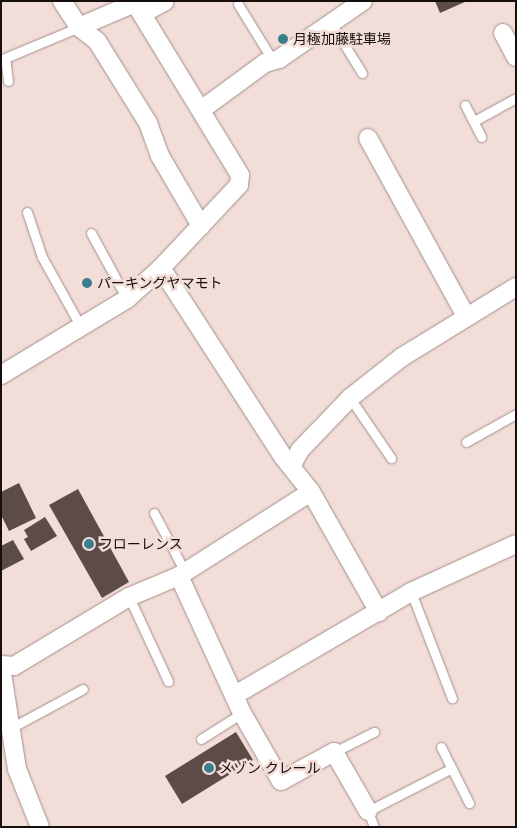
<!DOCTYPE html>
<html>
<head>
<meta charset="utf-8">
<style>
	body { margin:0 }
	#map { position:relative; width:517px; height:828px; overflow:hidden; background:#f2ddd8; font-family:Quicksand,"Noto Sans JP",sans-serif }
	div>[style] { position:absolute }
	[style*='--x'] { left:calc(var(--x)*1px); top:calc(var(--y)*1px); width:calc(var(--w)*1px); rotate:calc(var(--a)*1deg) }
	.building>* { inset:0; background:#5c4b47 }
	.roads { filter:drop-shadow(0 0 1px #a28f8a) drop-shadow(0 0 1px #a28f8a) }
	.lane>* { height:9px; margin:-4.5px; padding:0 4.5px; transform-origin:4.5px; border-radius:4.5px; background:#fff }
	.street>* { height:18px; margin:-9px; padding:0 9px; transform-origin:9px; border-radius:9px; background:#fff }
	.dots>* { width:14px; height:14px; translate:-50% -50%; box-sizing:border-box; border:2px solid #f2ddd8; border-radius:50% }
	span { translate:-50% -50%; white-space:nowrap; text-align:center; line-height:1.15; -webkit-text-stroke:5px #f2ddd8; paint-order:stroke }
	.poi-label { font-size:14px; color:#160f0d }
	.left { translate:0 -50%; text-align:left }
	.frame { position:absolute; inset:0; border:2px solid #160f0d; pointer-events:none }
</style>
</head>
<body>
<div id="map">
	<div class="building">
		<i style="clip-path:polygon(435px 1px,467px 1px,440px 13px)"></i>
		<i style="clip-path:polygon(19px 483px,36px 518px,9px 531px,1px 515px,1px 492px)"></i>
		<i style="clip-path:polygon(78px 489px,129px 582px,102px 598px,49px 505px)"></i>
		<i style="clip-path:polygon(45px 517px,57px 536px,31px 551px,24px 539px,28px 537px,24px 530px)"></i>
		<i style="clip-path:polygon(13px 540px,24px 559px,1px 571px,1px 546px)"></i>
		<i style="clip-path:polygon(236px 732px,253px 760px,182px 804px,165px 776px)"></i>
	</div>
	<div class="roads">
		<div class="lane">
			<i style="--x:238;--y:4;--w:67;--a:58.4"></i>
			<i style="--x:331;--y:23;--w:59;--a:58.2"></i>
			<i style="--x:8;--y:81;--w:23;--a:-97"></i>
			<i style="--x:5;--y:58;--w:80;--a:-22.7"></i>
			<i style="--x:465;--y:105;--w:36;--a:63"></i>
			<i style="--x:474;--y:121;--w:48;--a:-28.7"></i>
			<i style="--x:27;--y:212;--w:47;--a:71.6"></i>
			<i style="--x:42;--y:257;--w:82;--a:60.9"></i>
			<i style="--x:91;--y:233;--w:75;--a:61.4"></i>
			<i style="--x:350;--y:398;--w:73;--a:55.7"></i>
			<i style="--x:466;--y:442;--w:57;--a:-29.2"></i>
			<i style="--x:154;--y:513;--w:67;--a:62.3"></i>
			<i style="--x:411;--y:592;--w:114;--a:68.9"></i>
			<i style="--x:129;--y:597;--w:93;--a:65.1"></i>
			<i style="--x:9;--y:729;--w:84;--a:-28.4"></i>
			<i style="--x:201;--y:739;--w:49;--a:-32.4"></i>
			<i style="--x:441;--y:747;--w:63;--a:63.4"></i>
			<i style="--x:334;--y:752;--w:45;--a:-26.6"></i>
			<i style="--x:374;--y:827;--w:17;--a:-111"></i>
			<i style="--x:368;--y:811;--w:94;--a:-27.1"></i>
		</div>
		<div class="street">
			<i style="--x:62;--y:1;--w:31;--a:57"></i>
			<i style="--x:79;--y:27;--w:23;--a:38"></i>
			<i style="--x:97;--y:41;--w:97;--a:58.1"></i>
			<i style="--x:148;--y:123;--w:35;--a:70"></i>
			<i style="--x:160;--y:156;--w:81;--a:59.6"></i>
			<i style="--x:142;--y:14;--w:26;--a:-29"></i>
			<i style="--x:503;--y:33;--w:27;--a:62"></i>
			<i style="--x:201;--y:110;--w:79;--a:-36.3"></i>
			<i style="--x:265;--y:63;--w:15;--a:-16"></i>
			<i style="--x:279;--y:59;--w:102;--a:-34.6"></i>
			<i style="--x:368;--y:138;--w:203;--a:61.2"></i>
			<i style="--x:161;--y:268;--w:226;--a:57.1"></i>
			<i style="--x:284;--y:458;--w:43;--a:51.5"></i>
			<i style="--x:311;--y:492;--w:138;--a:60.5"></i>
			<i style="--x:1;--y:375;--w:147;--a:-31.1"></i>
			<i style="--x:127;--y:299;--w:46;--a:-42.4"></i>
			<i style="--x:161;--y:268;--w:114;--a:-46.8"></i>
			<i style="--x:239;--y:185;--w:10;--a:-84"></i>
			<i style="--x:240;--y:175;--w:202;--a:-121.4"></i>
			<i style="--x:135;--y:3;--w:61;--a:156.8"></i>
			<i style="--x:292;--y:465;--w:17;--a:-62"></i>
			<i style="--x:300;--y:450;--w:72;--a:-46.1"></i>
			<i style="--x:350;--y:398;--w:66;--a:-38.3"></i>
			<i style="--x:402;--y:357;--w:134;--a:-31.6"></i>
			<i style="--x:179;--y:576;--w:151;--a:65.3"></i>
			<i style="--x:242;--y:713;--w:78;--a:60.2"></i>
			<i style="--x:281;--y:781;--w:60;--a:-28.7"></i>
			<i style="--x:334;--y:752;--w:68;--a:60"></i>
			<i style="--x:1;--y:665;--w:13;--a:4"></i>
			<i style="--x:14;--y:666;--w:134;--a:-31"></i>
			<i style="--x:129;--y:597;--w:54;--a:-22.8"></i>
			<i style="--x:179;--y:576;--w:156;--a:-32.5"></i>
			<i style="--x:1;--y:667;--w:103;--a:81.1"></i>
			<i style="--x:17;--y:769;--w:62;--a:68.4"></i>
			<i style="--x:235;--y:695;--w:204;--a:-30.3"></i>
			<i style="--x:411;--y:592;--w:115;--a:-24.6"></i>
		</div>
	</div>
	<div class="dots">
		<i style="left:283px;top:39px;background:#3b7f8e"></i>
		<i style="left:87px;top:283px;background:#3b7f8e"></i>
		<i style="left:89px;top:544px;background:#3b7f8e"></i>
		<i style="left:209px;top:768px;background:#3b7f8e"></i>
	</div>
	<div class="poi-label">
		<span class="left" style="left:293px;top:39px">月極加藤駐車場</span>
		<span class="left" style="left:97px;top:283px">パーキングヤマモト</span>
		<span class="left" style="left:99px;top:544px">フローレンス</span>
		<span class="left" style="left:219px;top:768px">メゾン クレール</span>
	</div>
	<div class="frame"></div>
</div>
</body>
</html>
